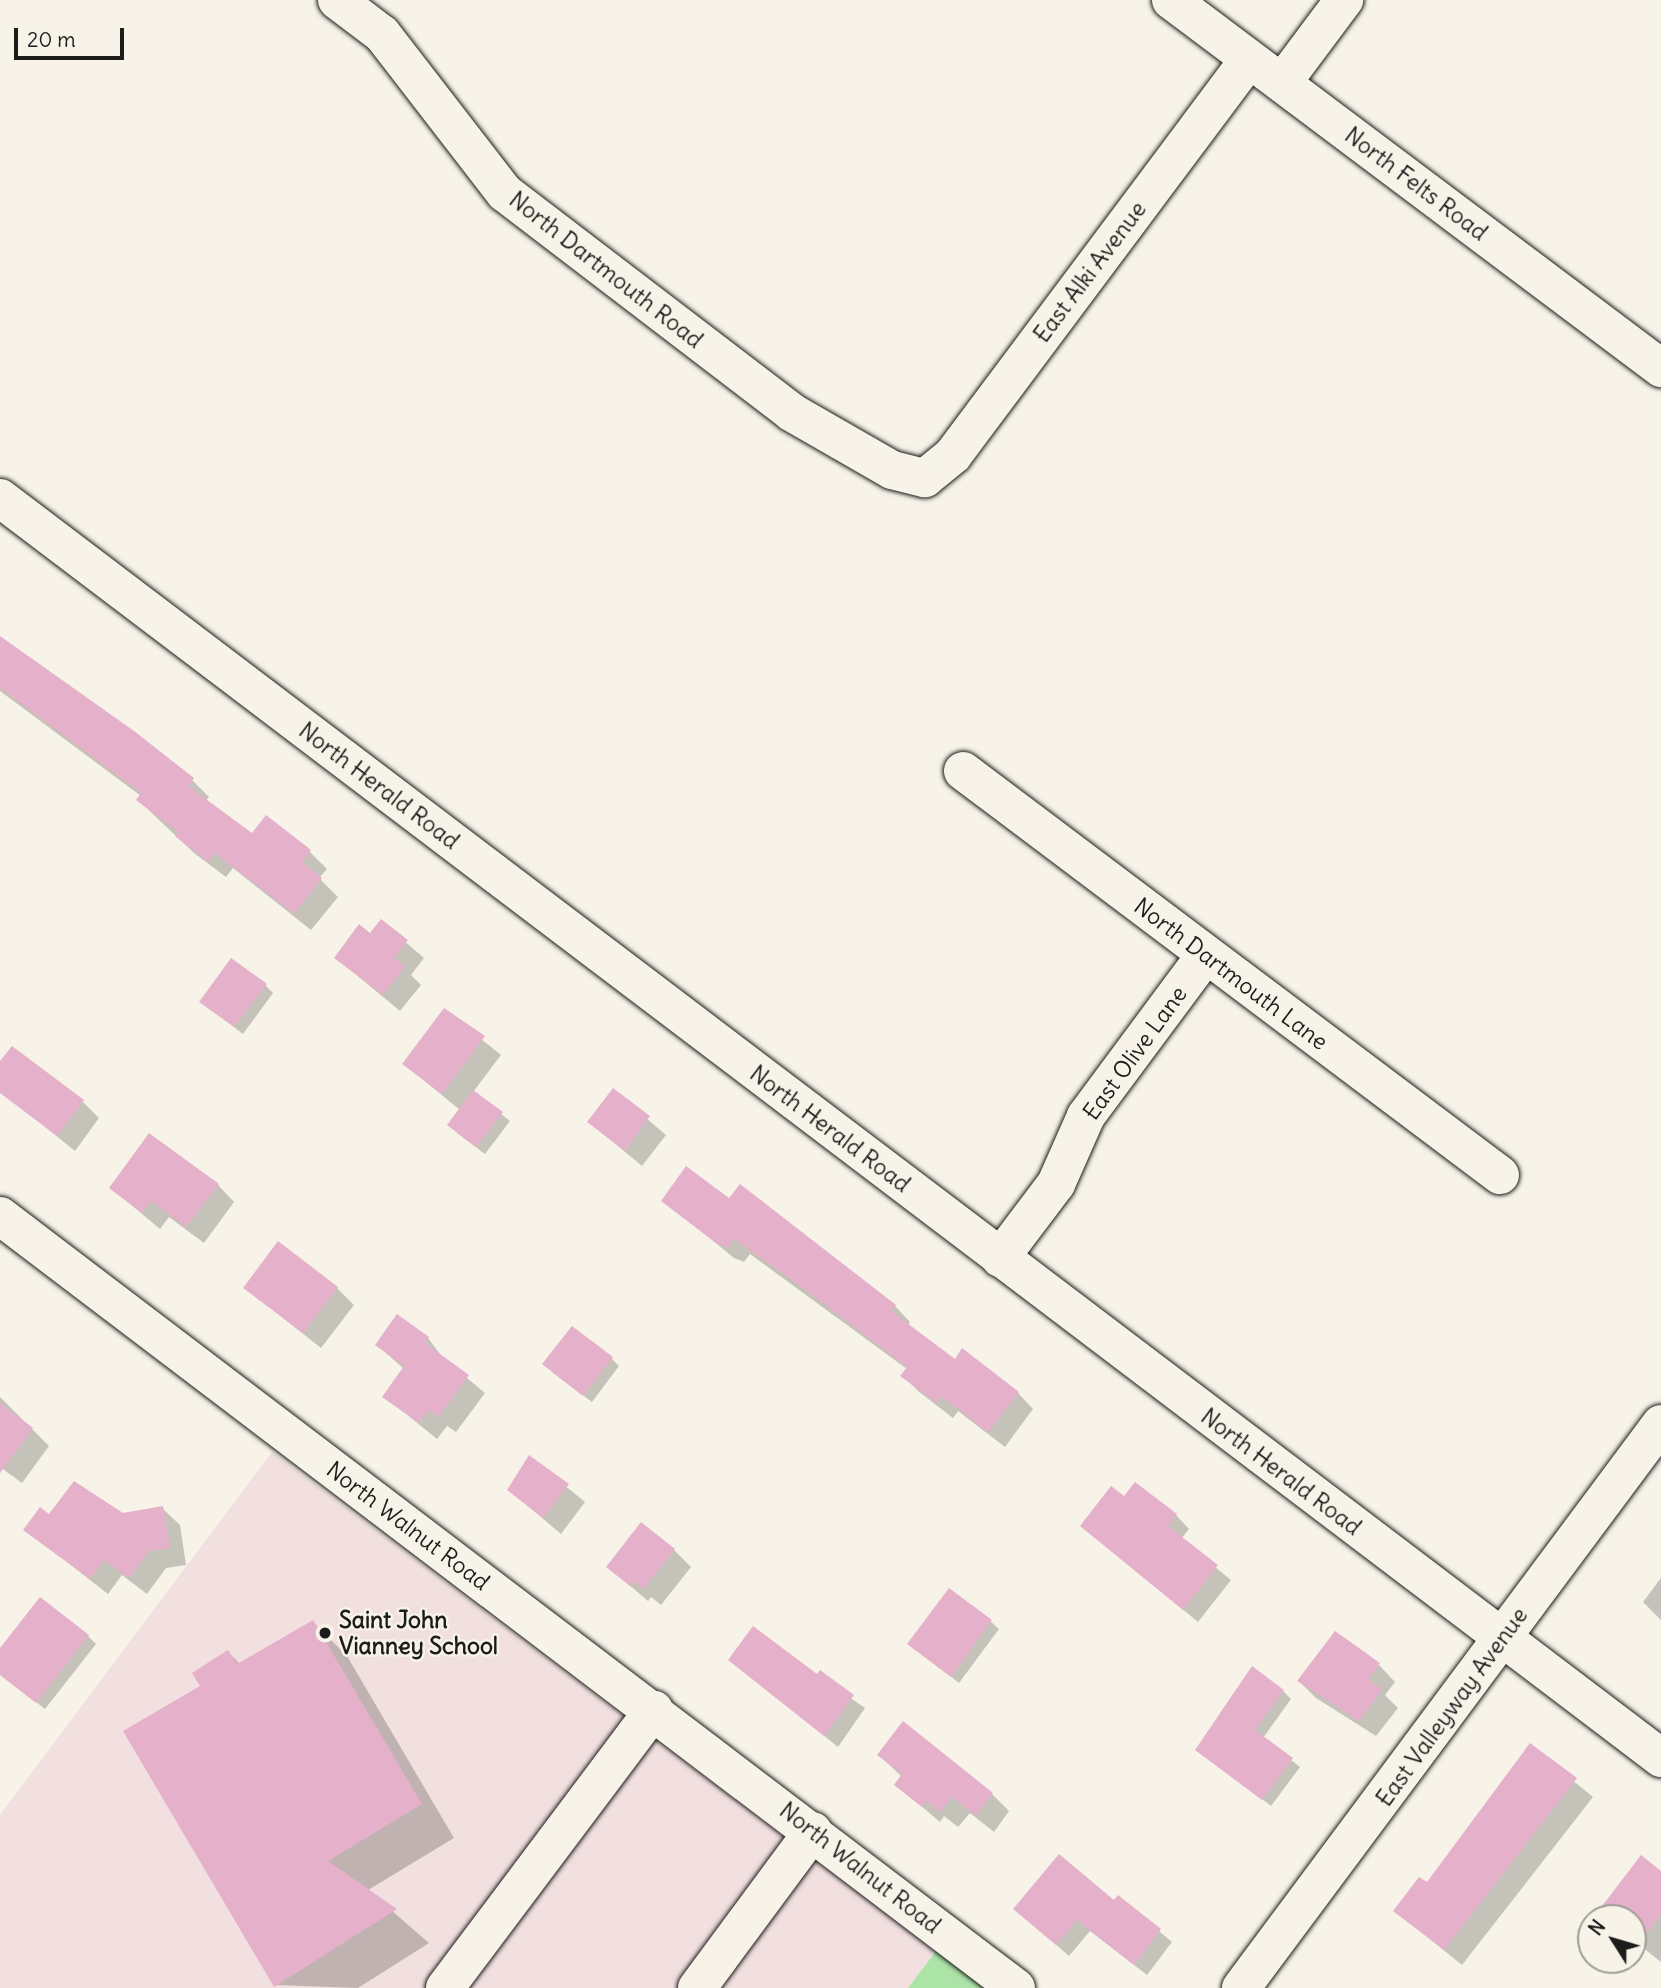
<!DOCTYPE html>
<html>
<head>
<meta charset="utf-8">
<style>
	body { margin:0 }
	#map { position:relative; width:1661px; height:1988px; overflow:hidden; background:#f7f3e8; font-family:Delius,sans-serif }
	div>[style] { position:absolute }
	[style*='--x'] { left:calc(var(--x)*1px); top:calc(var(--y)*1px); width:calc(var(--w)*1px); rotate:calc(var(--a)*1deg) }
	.built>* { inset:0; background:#f2dfdf }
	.green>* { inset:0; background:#ace3a7 }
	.shadow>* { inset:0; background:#0003 }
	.building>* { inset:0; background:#e5b0ca }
	.roads { filter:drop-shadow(0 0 2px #1c1c1c) drop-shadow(0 0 2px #1c1c1c) }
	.minor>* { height:38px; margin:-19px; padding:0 19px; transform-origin:19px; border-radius:19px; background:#f7f3e8 }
	.dots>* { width:19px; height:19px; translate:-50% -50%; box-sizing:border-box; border:4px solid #f7f3e8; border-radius:50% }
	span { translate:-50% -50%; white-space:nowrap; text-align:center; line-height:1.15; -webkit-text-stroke:5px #f7f3e8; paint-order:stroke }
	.street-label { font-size:23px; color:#1c1c1c }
	.poi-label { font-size:23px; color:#1c1c1c; font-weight:700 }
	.left { translate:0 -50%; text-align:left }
	.north { position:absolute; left:1577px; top:1904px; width:70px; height:70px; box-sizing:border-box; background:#f7f3e8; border:2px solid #9f9d96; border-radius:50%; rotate:307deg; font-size:19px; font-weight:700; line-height:28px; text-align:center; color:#1c1c1c }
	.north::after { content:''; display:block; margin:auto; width:24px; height:32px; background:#1c1c1c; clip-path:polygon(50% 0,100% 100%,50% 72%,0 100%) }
	.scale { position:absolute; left:14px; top:28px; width:110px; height:32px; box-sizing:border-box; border:4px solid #1c1c1c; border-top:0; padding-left:9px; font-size:21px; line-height:24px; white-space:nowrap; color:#1c1c1c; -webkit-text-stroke:5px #f7f3e8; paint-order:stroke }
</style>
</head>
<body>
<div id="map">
	<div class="built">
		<i style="clip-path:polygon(272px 1452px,936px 1951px,908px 1988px,0 1988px,0 1815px)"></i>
	</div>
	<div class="green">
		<i style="clip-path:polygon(936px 1951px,984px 1988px,908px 1988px)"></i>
	</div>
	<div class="shadow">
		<i style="clip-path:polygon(0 638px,192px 780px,209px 797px,206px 801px,252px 836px,310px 852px,327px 869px,319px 878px,338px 897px,311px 930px,233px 868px,226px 877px,194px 853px,138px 800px,141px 796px,0 691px)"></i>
		<i style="clip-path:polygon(381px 921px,424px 958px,411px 975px,421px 985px,400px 1011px,336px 958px,371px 936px)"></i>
		<i style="clip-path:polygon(265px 985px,273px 993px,243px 1034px,201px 1001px)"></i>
		<i style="clip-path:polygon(445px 1010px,501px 1055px,473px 1092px,510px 1121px,485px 1154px,457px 1133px,460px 1110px,404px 1064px)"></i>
		<i style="clip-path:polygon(0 1064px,82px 1101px,99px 1118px,75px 1151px,3px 1093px)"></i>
		<i style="clip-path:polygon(613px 1090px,666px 1135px,642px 1166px,589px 1122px)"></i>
		<i style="clip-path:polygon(218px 1185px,234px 1202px,204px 1243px,169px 1217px,160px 1229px,111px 1188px)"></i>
		<i style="clip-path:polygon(740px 1186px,895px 1306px,910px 1322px,908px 1326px,955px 1361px,1018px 1393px,1033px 1409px,1005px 1447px,958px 1411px,953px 1418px,918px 1391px,902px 1375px,907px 1369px,750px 1254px,744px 1262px,734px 1258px,663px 1200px,730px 1200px)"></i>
		<i style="clip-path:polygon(245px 1288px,337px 1288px,354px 1305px,321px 1348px)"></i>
		<i style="clip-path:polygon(398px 1316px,428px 1338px,443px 1358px,485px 1393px,456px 1432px,447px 1426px,437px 1439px,384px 1396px,404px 1369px,377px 1345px)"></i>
		<i style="clip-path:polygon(611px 1358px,619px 1366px,592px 1402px,552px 1372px)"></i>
		<i style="clip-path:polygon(0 1397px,49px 1446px,22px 1483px,0 1467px)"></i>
		<i style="clip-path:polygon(530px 1457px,585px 1502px,561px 1534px,509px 1490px)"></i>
		<i style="clip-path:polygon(1124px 1499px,1176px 1515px,1189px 1529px,1181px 1539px,1231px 1580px,1198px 1622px,1082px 1526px)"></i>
		<i style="clip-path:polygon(162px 1508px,180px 1525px,186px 1565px,166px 1568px,147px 1594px,122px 1575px,108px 1594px,26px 1530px,49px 1517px,123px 1515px)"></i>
		<i style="clip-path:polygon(674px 1550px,691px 1567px,661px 1605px,651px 1597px,648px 1601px,608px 1567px)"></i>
		<i style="clip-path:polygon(1661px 1578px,1661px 1620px,1643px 1602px)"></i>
		<i style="clip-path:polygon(990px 1621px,999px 1629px,959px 1683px,909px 1644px)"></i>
		<i style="clip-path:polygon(313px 1622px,347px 1656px,454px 1838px,368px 1890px,429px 1943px,358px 1988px,275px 1985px,202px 1687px,228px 1652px,240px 1664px)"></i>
		<i style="clip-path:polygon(88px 1636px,96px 1644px,45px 1709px,0 1674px,0 1651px)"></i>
		<i style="clip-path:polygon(730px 1660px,818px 1676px,865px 1708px,838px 1747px)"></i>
		<i style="clip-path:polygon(1379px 1665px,1395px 1682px,1385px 1695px,1398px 1708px,1376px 1736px,1316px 1698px,1299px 1681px)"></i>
		<i style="clip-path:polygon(1283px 1691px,1291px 1699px,1263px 1738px,1300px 1767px,1271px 1806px,1197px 1750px)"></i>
		<i style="clip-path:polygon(1530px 1746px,1593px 1797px,1462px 1965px,1395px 1911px,1428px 1885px)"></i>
		<i style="clip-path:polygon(879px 1755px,992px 1794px,1009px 1811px,994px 1832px,970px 1813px,958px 1827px,944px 1816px,940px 1822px,896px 1785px,902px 1777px)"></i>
		<i style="clip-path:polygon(1661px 1873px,1661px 1962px,1633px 1940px,1633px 1918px,1607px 1918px)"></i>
		<i style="clip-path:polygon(1118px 1897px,1172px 1942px,1147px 1975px,1090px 1931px,1069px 1956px,1015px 1909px,1114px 1902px)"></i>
	</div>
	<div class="building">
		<i style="clip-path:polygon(0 636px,134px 731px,194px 778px,188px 786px,252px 833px,266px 815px,311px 850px,302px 862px,322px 878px,294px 914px,215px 853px,208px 862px,175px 836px,178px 832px,136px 800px,141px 793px,0 688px)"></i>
		<i style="clip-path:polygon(381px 919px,408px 940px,394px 958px,405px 966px,383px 995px,334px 958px,359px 924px,370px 933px)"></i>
		<i style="clip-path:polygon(231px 958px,267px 984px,234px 1027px,199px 1002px)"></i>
		<i style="clip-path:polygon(444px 1008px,485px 1036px,442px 1094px,402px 1064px)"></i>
		<i style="clip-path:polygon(12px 1046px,84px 1100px,57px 1136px,0 1093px,0 1061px)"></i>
		<i style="clip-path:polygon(613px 1088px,650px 1116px,625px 1151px,587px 1122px)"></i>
		<i style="clip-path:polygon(473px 1090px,503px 1112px,476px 1147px,447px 1125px)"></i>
		<i style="clip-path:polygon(149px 1133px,219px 1184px,186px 1227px,151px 1201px,142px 1213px,109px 1188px)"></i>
		<i style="clip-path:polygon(686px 1166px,729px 1198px,740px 1184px,896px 1305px,891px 1311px,955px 1359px,962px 1348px,1019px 1392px,988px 1432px,942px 1397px,937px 1403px,900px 1376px,907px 1367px,807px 1291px,734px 1239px,728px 1248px,716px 1243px,661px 1201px)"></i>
		<i style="clip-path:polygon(278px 1241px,338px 1287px,303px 1333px,243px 1288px)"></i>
		<i style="clip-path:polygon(397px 1314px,429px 1337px,425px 1343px,469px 1375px,438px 1417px,429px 1410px,419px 1423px,382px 1397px,404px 1366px,375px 1345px)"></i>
		<i style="clip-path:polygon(572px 1326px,613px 1357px,583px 1396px,542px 1364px)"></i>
		<i style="clip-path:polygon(0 1403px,33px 1428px,0 1473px)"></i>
		<i style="clip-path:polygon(529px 1455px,569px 1484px,543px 1518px,507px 1490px)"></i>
		<i style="clip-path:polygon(74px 1481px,123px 1513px,163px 1506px,170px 1548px,149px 1551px,129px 1578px,104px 1560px,90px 1579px,23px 1530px,40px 1507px,49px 1514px)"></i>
		<i style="clip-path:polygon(1135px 1482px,1177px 1514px,1168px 1526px,1218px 1565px,1183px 1610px,1080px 1526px,1111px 1486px,1124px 1496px)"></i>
		<i style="clip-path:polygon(641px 1522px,675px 1549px,643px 1589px,633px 1581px,630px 1586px,606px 1567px)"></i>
		<i style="clip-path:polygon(949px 1588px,992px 1620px,951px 1677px,907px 1644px)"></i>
		<i style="clip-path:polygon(40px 1597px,89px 1635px,36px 1703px,0 1675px,0 1648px)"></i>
		<i style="clip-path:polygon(313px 1620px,422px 1804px,328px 1861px,397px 1909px,274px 1987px,123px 1731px,200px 1686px,192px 1673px,228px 1650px,237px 1664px)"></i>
		<i style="clip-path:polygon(753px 1626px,817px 1674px,820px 1670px,854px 1695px,824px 1736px,728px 1660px)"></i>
		<i style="clip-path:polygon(1335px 1631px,1380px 1663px,1368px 1679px,1382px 1690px,1359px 1721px,1297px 1681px)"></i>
		<i style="clip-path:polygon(1252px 1666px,1284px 1690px,1255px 1730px,1293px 1758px,1262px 1800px,1195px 1750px)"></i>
		<i style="clip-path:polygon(903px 1721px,993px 1793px,976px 1816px,952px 1797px,940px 1812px,926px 1801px,922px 1807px,894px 1785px,902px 1774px,877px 1755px)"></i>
		<i style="clip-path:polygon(1530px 1743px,1577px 1778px,1444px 1950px,1393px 1911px,1419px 1877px,1427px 1882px)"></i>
		<i style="clip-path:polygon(1059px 1854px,1114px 1900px,1118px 1895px,1161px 1929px,1134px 1965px,1077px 1920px,1056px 1945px,1013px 1909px)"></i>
		<i style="clip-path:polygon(1641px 1855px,1661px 1871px,1661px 1915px,1633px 1950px,1633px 1918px,1593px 1918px)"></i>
	</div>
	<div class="roads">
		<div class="minor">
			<i style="--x:337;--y:0;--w:56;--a:37.1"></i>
			<i style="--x:382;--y:34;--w:201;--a:52.3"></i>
			<i style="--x:505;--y:193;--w:360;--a:37.4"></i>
			<i style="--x:791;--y:412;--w:116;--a:29.9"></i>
			<i style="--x:892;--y:470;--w:34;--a:14"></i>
			<i style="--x:925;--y:478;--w:36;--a:-39"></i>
			<i style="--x:953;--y:455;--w:494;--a:-53.2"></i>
			<i style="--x:1171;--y:0;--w:613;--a:36.91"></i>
			<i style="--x:1282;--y:83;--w:104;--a:-53.2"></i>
			<i style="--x:0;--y:498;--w:2085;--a:37.18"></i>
			<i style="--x:963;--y:771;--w:672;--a:36.96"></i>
			<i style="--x:0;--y:1216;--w:1276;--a:37.23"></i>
			<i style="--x:1000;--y:1258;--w:93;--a:-52.9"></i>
			<i style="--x:1056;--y:1184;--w:74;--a:-66.2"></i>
			<i style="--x:1086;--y:1116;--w:199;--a:-53.4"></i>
			<i style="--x:445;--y:1988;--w:348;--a:-53.1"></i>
			<i style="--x:697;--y:1988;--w:195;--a:-53.5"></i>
			<i style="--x:1241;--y:1988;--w:703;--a:-53.33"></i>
		</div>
	</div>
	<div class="dots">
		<i style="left:325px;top:1633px;background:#1c1c1c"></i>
	</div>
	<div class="street-label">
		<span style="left:1416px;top:184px;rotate:37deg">North Felts Road</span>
		<span style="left:606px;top:270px;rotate:38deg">North Dartmouth Road</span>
		<span style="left:1090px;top:272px;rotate:-53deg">East Alki Avenue</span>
		<span style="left:379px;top:786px;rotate:37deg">North Herald Road</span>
		<span style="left:1231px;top:974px;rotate:37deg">North Dartmouth Lane</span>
		<span style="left:1135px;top:1053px;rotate:-54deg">East Olive Lane</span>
		<span style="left:830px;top:1129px;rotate:37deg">North Herald Road</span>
		<span style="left:1281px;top:1472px;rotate:37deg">North Herald Road</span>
		<span style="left:408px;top:1526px;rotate:37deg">North Walnut Road</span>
		<span style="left:1452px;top:1707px;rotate:-54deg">East Valleyway Avenue</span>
		<span style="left:860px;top:1868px;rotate:38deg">North Walnut Road</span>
	</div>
	<div class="poi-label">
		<span class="left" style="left:339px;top:1633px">Saint John<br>Vianney School</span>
	</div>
	<div class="north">N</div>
	<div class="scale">20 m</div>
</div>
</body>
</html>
